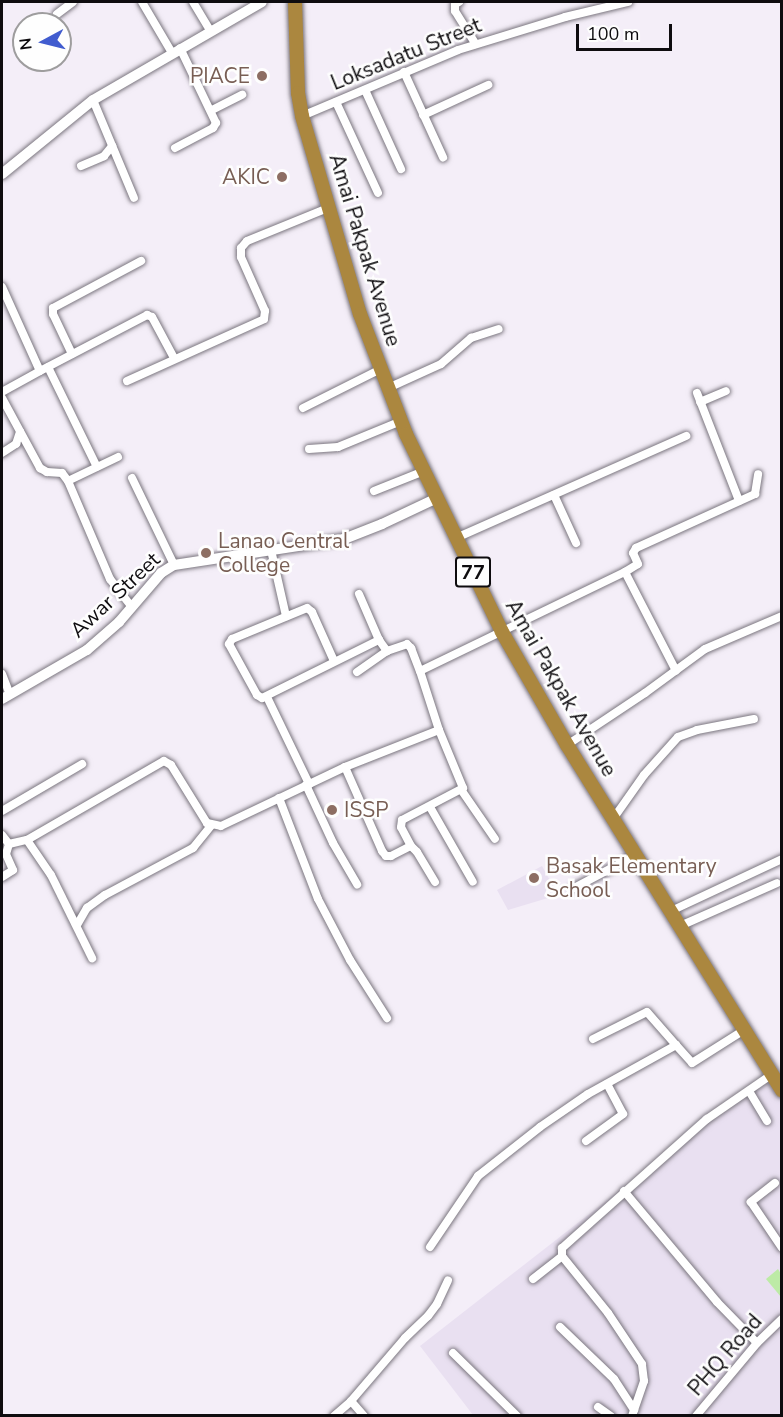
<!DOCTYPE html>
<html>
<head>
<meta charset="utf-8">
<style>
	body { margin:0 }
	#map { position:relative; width:783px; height:1417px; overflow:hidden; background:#f4eef8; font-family:"Nunito Sans",sans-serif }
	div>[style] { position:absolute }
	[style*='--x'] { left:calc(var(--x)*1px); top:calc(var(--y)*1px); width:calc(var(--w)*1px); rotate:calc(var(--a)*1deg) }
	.built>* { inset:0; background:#e9e0f1 }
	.green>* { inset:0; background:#bdeba6 }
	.roads { filter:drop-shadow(0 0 2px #7b767f) drop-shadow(0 0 2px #7b767f) }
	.street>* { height:8px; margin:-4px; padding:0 4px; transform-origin:4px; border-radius:4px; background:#fff }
	.secondary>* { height:10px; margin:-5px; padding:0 5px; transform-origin:5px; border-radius:5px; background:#fff }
	.highway>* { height:14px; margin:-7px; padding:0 7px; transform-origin:7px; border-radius:7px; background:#ab873f }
	.dots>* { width:16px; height:16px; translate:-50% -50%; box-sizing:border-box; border:3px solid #fefefe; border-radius:50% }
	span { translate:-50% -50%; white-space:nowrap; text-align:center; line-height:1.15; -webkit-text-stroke:5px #fefefe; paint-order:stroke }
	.shield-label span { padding:2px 4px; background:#fefefe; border:2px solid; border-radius:4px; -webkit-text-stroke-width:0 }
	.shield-label { font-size:20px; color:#0e0c0f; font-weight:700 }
	.street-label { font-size:21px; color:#0e0c0f }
	.education-label { font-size:21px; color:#785e54 }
	.right { translate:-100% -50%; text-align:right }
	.left { translate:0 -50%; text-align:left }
	.frame { position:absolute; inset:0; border:3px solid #0e0c0f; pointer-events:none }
	.north { position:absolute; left:12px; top:12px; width:60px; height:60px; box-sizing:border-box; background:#fefefe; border:2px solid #9e9d9e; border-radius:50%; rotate:263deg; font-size:16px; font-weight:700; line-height:24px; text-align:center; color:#0e0c0f }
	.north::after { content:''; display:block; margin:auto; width:21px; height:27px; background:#415ccf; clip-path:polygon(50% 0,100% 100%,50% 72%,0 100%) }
	.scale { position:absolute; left:576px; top:24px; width:96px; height:27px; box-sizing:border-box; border:3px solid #0e0c0f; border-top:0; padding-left:8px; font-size:18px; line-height:21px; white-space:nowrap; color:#0e0c0f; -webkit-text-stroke:4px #fefefe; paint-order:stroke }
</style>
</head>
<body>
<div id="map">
	<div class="built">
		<i style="clip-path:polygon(542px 866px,558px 895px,508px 910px,497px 890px)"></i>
		<i style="clip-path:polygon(769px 1082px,782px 1101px,781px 1415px,473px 1415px,420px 1346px,711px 1119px)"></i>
	</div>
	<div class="green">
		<i style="clip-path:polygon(778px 1269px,781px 1274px,781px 1297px,766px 1279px)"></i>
	</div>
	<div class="roads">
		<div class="street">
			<i style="--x:142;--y:2;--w:59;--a:59.5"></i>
			<i style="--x:193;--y:2;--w:33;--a:59"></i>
			<i style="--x:459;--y:2;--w:4;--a:153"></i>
			<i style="--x:455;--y:4;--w:7;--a:90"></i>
			<i style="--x:455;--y:11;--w:39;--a:58"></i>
			<i style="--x:57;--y:14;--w:20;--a:-37"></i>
			<i style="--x:404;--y:72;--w:94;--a:65.4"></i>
			<i style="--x:365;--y:90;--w:87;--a:65.5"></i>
			<i style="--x:93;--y:100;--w:106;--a:67.3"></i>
			<i style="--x:336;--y:102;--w:100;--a:65.2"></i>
			<i style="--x:212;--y:110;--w:34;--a:-27"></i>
			<i style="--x:423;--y:115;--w:72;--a:-24.8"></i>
			<i style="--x:302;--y:116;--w:169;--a:-22.9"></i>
			<i style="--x:458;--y:50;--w:112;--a:-17.1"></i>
			<i style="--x:565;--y:17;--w:65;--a:-13.4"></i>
			<i style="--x:175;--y:148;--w:43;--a:-27.8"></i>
			<i style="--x:213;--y:128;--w:6;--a:-59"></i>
			<i style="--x:216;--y:123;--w:83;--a:-115.6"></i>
			<i style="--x:81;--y:166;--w:25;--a:-23"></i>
			<i style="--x:104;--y:156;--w:13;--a:-51"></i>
			<i style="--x:2;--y:287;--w:92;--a:65.7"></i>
			<i style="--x:40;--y:371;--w:43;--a:151.1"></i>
			<i style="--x:72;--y:354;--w:44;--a:-115.4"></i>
			<i style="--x:53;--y:314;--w:6;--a:-90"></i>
			<i style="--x:53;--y:308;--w:100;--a:-28.1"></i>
			<i style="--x:48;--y:367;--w:111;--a:63.9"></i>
			<i style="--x:40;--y:371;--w:121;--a:-27.6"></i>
			<i style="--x:147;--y:315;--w:5;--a:22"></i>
			<i style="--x:152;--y:317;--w:47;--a:61.8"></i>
			<i style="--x:127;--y:381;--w:150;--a:-24.3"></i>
			<i style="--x:264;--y:319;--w:8;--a:-83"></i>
			<i style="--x:265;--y:311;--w:59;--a:-114"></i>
			<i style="--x:241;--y:257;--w:9;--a:-90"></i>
			<i style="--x:241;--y:248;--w:9;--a:-49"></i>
			<i style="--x:247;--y:241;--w:87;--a:-22.2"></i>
			<i style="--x:388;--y:388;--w:58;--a:-24.4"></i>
			<i style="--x:441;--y:364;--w:40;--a:-41"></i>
			<i style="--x:471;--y:338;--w:29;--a:-18"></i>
			<i style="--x:697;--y:393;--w:116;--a:68.7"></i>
			<i style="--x:2;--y:398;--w:80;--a:61.5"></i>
			<i style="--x:40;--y:468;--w:8;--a:30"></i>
			<i style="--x:47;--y:472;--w:15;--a:4"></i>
			<i style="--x:62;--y:473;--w:10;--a:53"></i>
			<i style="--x:700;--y:402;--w:28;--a:-23"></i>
			<i style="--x:303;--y:408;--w:87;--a:-26.6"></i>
			<i style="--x:309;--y:449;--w:29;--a:-4"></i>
			<i style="--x:338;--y:447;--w:68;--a:-22.4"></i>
			<i style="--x:2;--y:453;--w:17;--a:-33"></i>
			<i style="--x:16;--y:444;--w:13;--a:-72"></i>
			<i style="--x:118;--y:457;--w:55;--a:154.4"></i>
			<i style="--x:68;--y:481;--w:107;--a:66.8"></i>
			<i style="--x:110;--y:579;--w:36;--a:52"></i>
			<i style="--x:132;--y:478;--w:97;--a:64.2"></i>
			<i style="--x:374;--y:491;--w:54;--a:-21.8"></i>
			<i style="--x:554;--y:495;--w:53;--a:65.4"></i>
			<i style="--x:456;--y:538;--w:252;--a:-23.9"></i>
			<i style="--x:271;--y:550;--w:68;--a:77.2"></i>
			<i style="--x:625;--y:572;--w:15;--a:-32"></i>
			<i style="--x:638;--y:564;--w:12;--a:-114"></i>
			<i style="--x:633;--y:553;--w:6;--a:-59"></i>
			<i style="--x:636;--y:548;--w:131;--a:-24.4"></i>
			<i style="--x:755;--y:494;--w:20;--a:-81"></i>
			<i style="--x:359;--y:594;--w:50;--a:66.5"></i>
			<i style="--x:334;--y:661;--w:54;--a:-114.2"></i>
			<i style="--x:312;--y:612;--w:6;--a:-141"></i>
			<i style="--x:307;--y:608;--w:81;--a:157.5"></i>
			<i style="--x:232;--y:639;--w:6;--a:121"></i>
			<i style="--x:229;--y:644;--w:58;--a:61.2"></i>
			<i style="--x:257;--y:695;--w:6;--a:31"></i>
			<i style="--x:262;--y:698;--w:131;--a:-26.4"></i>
			<i style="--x:379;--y:640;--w:14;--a:54"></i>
			<i style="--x:357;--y:672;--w:37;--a:-35"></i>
			<i style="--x:387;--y:651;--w:21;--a:-19"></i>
			<i style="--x:407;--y:644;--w:6;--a:45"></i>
			<i style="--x:411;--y:648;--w:25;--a:69"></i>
			<i style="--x:2;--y:674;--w:22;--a:69"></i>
			<i style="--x:267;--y:697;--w:97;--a:64.2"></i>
			<i style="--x:567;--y:745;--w:94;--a:-33.7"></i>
			<i style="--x:645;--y:693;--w:74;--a:-36.3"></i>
			<i style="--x:705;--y:649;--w:84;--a:-23.2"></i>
			<i style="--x:345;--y:767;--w:92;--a:66.2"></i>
			<i style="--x:382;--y:851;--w:6;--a:51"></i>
			<i style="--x:386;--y:856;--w:5;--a:0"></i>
			<i style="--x:391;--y:856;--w:22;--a:-27"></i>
			<i style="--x:411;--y:846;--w:21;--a:-118"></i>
			<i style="--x:401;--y:827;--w:7;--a:-82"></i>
			<i style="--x:402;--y:820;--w:69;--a:-27.7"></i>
			<i style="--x:463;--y:788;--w:63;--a:-112.5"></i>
			<i style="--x:306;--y:785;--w:64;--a:65"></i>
			<i style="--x:333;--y:843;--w:48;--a:59.7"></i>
			<i style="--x:462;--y:791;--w:58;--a:55.5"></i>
			<i style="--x:279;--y:798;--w:108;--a:68.9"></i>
			<i style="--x:318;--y:899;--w:69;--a:62.3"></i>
			<i style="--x:350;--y:960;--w:69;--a:57.5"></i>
			<i style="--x:430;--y:807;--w:86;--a:60.2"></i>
			<i style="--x:2;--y:811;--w:93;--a:-30.4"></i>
			<i style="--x:613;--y:819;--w:54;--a:-54.8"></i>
			<i style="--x:644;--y:775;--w:51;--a:-48.2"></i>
			<i style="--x:678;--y:737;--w:20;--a:-20"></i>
			<i style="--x:697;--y:730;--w:58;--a:-10.9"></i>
			<i style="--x:2;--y:835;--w:11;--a:52"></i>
			<i style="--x:9;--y:844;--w:18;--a:-13"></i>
			<i style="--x:27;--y:840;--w:158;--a:-30"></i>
			<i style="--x:164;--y:761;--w:8;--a:30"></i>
			<i style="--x:171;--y:765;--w:68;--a:58.2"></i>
			<i style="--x:207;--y:823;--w:14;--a:12"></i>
			<i style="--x:221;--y:826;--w:137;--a:-25.4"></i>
			<i style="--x:345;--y:767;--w:101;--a:-21.5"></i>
			<i style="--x:439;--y:730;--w:62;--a:-107.9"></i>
			<i style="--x:420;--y:671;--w:228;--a:-25.8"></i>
			<i style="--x:625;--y:572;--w:111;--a:62.7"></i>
			<i style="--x:27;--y:840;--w:42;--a:55.6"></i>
			<i style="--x:51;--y:875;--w:93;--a:63.7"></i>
			<i style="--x:411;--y:846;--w:8;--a:45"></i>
			<i style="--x:417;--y:852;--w:35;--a:59"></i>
			<i style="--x:2;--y:877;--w:13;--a:-32"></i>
			<i style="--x:13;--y:870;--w:17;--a:-114"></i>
			<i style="--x:6;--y:854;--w:10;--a:-73"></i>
			<i style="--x:574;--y:888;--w:70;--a:-28"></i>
			<i style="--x:671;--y:911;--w:123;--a:-25.1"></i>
			<i style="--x:77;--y:925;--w:20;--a:-60"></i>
			<i style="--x:87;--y:908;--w:22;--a:-36"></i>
			<i style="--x:105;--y:895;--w:100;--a:-28.1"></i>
			<i style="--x:193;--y:848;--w:28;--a:-51"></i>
			<i style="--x:680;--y:926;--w:106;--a:-23.9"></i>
			<i style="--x:593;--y:1039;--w:60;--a:-26.6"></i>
			<i style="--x:647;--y:1012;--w:44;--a:48.7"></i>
			<i style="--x:749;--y:1091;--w:35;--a:59"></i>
			<i style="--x:586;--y:1141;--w:46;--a:-36.1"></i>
			<i style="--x:623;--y:1114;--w:34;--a:-118"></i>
			<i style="--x:775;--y:1183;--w:31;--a:142"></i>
			<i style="--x:751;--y:1202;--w:55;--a:56"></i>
			<i style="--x:624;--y:1191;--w:145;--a:50"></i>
			<i style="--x:717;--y:1302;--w:57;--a:45.7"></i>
			<i style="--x:430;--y:1247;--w:86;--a:-55.9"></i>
			<i style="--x:478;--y:1176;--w:79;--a:-38.3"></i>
			<i style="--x:540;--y:1127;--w:58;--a:-34.5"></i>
			<i style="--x:588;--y:1094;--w:101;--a:-29.1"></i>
			<i style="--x:676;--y:1045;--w:24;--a:48"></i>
			<i style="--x:692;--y:1063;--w:62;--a:-32.4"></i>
			<i style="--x:533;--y:1279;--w:37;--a:-38"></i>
			<i style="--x:560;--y:1327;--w:75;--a:43.9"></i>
			<i style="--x:614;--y:1379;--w:37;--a:57"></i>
			<i style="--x:453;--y:1353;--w:90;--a:44.5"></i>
			<i style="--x:351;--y:1401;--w:20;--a:49"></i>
			<i style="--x:598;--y:1407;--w:16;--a:35"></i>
			<i style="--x:334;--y:1416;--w:23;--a:-41"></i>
			<i style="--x:351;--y:1401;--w:83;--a:-49.4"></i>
			<i style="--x:405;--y:1338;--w:32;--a:-44"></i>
			<i style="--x:428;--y:1316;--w:15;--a:-53"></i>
			<i style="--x:437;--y:1304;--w:26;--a:-65"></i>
			<i style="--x:632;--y:1416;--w:37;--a:-71"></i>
			<i style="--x:644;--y:1381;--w:17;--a:-97"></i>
			<i style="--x:642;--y:1364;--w:61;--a:-123.7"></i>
			<i style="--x:608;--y:1313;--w:73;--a:-128.9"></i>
			<i style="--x:562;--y:1256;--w:8;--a:-90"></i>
			<i style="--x:562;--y:1248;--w:194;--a:-41.7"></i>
			<i style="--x:707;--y:1119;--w:78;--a:-34.5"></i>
			<i style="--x:696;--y:1416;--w:95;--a:-50.1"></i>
			<i style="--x:757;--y:1343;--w:35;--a:-44"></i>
		</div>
		<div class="secondary">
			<i style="--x:2;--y:174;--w:117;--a:-39.1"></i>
			<i style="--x:93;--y:100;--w:195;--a:-30.1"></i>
			<i style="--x:2;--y:699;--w:98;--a:-30"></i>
			<i style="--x:87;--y:650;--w:43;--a:-41.2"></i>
			<i style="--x:119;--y:622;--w:65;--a:-49.4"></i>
			<i style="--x:161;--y:573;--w:15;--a:-32"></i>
			<i style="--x:174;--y:565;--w:172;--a:-8.7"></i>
			<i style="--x:344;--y:539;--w:41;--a:-21.5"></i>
			<i style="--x:382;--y:524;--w:61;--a:-25.3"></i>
		</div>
		<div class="highway">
			<i style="--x:295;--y:2;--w:91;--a:88.1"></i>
			<i style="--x:298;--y:93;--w:23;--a:80"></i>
			<i style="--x:302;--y:116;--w:206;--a:73.7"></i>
			<i style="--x:360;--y:314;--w:129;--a:69"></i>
			<i style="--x:406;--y:434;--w:220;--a:64.1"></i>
			<i style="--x:502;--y:632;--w:130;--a:60.1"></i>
			<i style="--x:567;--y:745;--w:407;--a:58.1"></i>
		</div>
	</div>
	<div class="dots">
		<i style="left:262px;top:76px;background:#8d6e63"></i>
		<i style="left:282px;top:177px;background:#8d6e63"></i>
		<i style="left:206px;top:553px;background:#8d6e63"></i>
		<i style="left:332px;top:810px;background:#8d6e63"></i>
		<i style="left:534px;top:878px;background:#8d6e63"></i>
	</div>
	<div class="shield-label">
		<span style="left:473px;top:572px">77</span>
	</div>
	<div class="street-label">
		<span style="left:406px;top:54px;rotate:-22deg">Loksadatu Street</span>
		<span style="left:365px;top:250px;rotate:73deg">Amai Pakpak Avenue</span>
		<span style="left:115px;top:595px;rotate:-43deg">Awar Street</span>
		<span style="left:561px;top:688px;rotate:60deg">Amai Pakpak Avenue</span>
		<span style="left:725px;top:1355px;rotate:-49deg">PHQ Road</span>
	</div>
	<div class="education-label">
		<span class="right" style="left:250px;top:76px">PIACE</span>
		<span class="right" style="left:270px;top:177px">AKIC</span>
		<span class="left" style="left:218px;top:553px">Lanao Central<br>College</span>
		<span class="left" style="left:344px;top:810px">ISSP</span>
		<span class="left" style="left:546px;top:878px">Basak Elementary<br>School</span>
	</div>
	<div class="frame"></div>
	<div class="north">N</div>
	<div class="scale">100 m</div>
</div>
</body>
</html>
